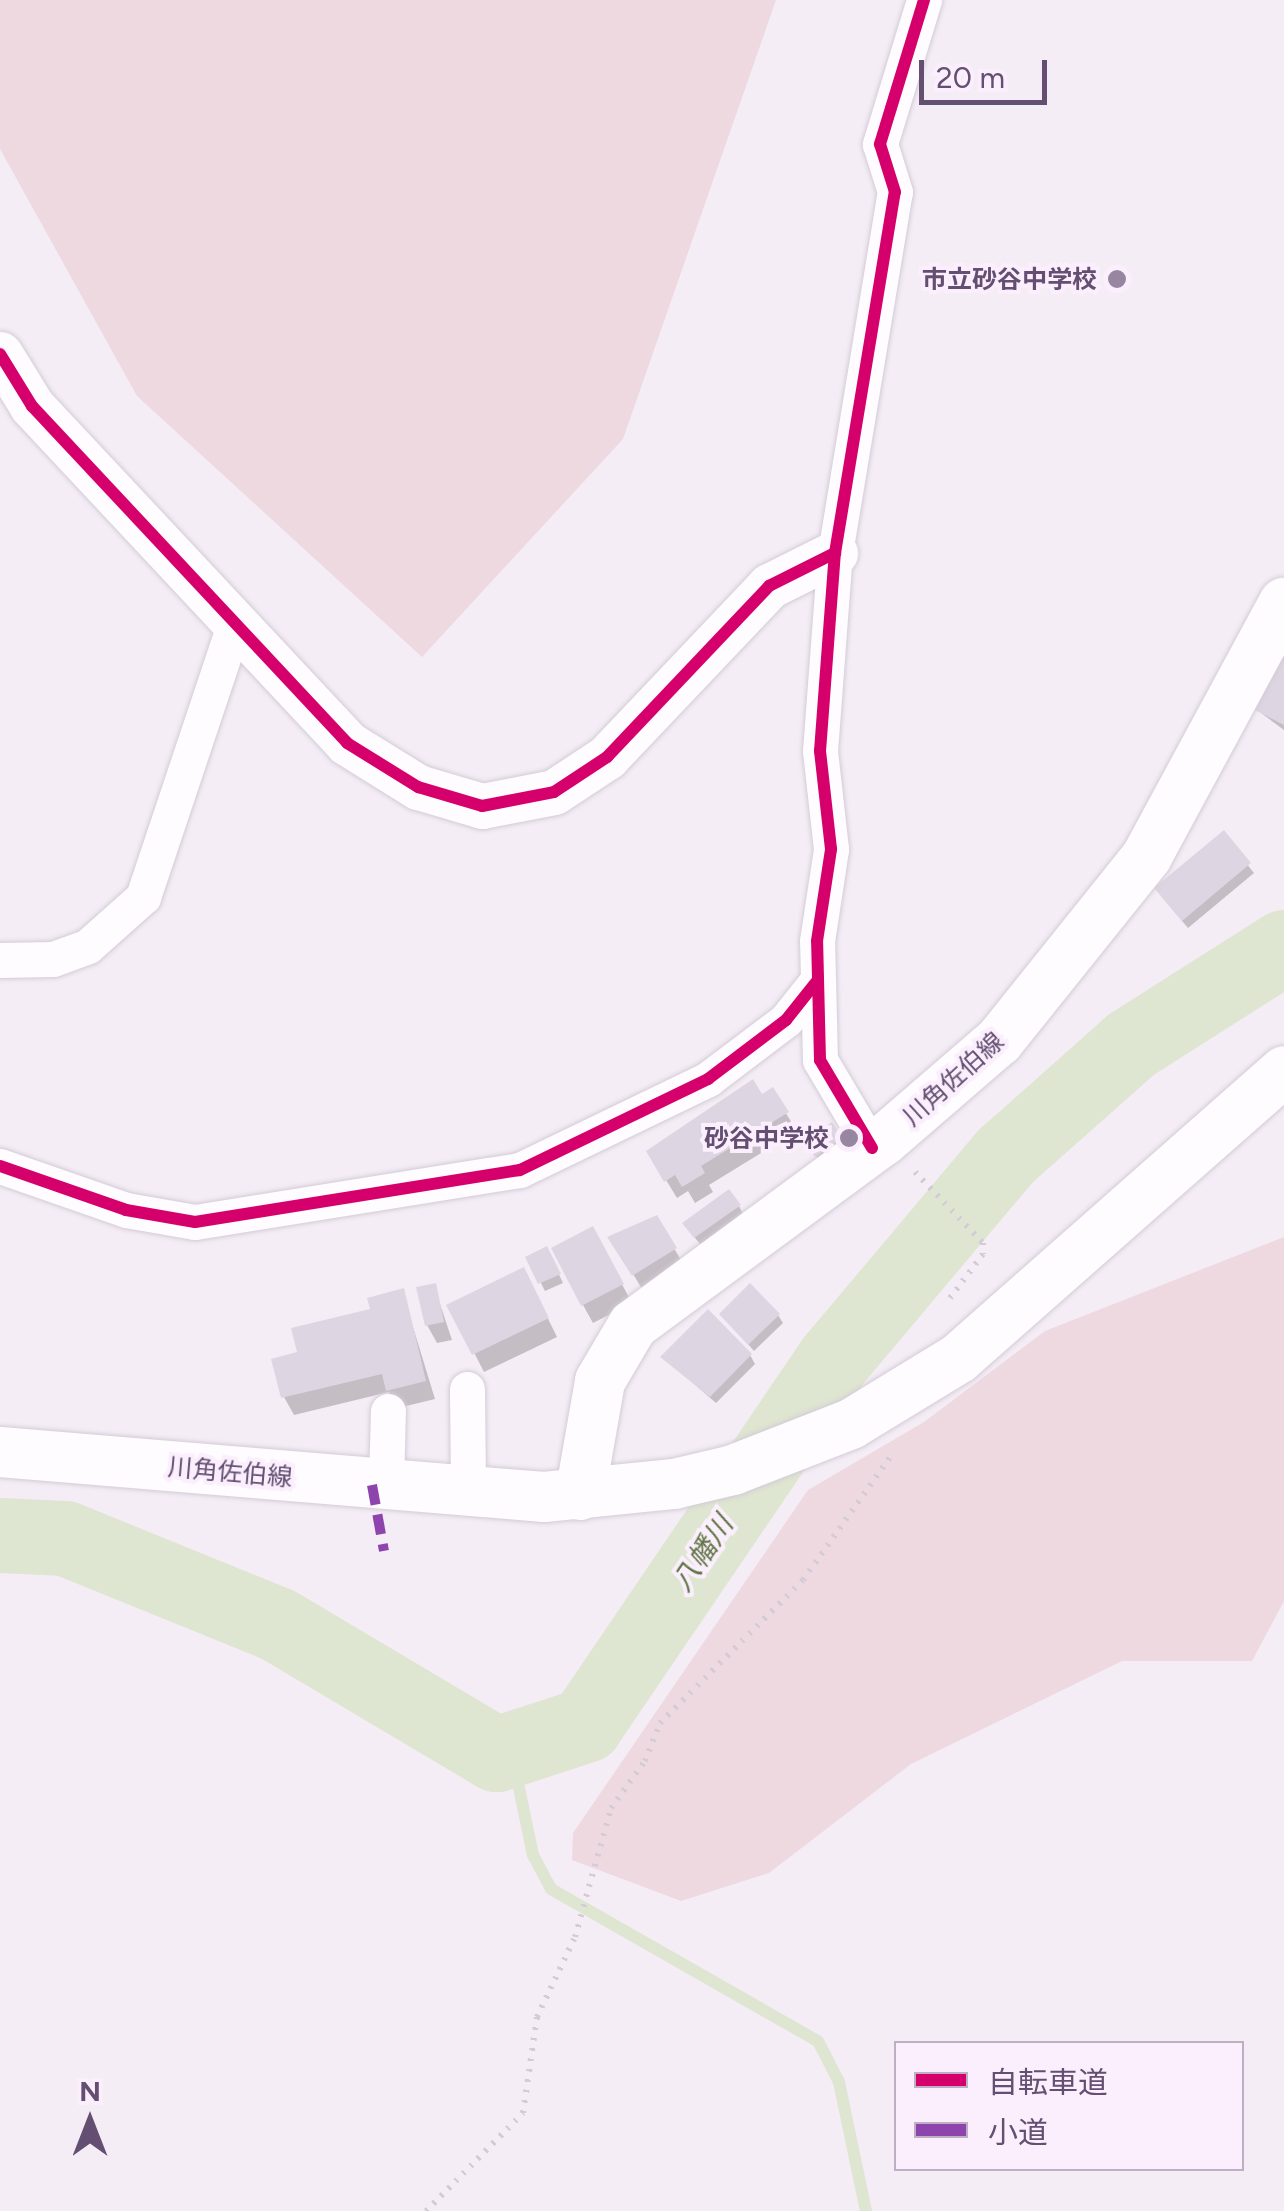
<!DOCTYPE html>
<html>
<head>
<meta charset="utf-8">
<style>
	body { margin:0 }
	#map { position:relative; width:1284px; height:2211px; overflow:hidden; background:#f5edf6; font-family:Figtree,"Noto Sans JP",sans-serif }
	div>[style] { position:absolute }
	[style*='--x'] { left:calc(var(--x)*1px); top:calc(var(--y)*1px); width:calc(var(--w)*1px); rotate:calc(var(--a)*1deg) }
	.green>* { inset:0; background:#edd9df }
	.shadow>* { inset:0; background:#0003 }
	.stream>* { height:12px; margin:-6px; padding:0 6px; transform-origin:6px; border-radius:6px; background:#dee5d0 }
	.river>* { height:75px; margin:-37.5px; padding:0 37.5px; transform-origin:37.5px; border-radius:37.5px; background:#dee5d0 }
	.building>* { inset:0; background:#ded5e2 }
	.path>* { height:6px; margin-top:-3px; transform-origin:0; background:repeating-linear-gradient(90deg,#d3ccd7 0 2.5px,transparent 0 10.5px) }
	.roads { filter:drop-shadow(0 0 2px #d3cbd6) drop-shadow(0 0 2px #d3cbd6) }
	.minor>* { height:35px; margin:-17.5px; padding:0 17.5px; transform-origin:17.5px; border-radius:17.5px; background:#fefcfe }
	.tertiary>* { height:45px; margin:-22.5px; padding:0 22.5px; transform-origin:22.5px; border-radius:22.5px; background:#fefcfe }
	.secondary>* { height:50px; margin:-25px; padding:0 25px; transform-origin:25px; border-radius:25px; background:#fefcfe }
	.quiet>* { height:10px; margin-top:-5px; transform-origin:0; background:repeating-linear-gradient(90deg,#8e44ad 0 20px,transparent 0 30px) }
	.cycleway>* { height:12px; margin:-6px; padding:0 6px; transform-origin:6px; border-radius:6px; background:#d6006c }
	.dots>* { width:28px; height:28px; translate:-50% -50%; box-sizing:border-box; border:5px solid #fbeffd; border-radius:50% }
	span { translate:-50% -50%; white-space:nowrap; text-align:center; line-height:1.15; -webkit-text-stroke:8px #fbeffd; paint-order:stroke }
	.poi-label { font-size:25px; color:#644f72; font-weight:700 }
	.right { translate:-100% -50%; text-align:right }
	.street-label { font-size:25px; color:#644f72 }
	.water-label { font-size:28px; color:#607544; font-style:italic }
	.legend { position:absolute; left:894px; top:2041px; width:350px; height:130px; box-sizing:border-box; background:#fbeffd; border:2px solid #bfafc5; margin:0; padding:12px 18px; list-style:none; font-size:30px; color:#644f72 }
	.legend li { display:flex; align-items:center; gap:20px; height:50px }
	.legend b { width:50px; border:2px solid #bfafc5 }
	.north { position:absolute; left:40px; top:2071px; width:100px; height:100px; -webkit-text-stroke:8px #fbeffd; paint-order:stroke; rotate:0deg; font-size:28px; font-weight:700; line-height:40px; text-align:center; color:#644f72 }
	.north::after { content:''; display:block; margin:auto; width:35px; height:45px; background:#644f72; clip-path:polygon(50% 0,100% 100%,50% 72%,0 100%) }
	.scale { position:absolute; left:919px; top:60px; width:128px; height:45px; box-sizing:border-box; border:5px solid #644f72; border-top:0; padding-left:12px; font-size:30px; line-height:35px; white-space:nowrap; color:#644f72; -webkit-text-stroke:8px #fbeffd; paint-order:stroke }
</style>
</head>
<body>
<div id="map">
	<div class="green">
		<i style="clip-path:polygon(0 0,776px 0,623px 439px,422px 657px,137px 396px,0 149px)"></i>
		<i style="clip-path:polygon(1284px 1237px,1284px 1601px,1252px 1661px,1122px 1661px,911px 1764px,769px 1873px,681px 1901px,572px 1860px,573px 1833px,808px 1490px,924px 1422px,1045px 1331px)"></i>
	</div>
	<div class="shadow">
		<i style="clip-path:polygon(1284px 660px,1284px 730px,1257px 710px)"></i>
		<i style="clip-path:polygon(1223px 834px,1254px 873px,1188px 928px,1162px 897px)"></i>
		<i style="clip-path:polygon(772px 1091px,797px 1131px,709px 1185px,713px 1192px,695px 1203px,688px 1191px,677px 1198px,649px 1152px)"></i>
		<i style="clip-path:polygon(841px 1139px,846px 1147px,822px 1164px,812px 1150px)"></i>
		<i style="clip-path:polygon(739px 1206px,743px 1214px,701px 1245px,690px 1232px)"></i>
		<i style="clip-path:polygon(657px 1219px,685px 1267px,644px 1292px,611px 1238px)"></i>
		<i style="clip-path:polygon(602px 1247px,632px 1303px,593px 1323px,583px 1305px)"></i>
		<i style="clip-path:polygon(551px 1257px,563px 1283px,545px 1291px,528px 1258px)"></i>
		<i style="clip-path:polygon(434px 1286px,452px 1340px,437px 1343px,427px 1325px)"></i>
		<i style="clip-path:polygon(533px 1288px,557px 1337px,484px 1372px,450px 1306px)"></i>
		<i style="clip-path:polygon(402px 1291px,435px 1399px,398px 1408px,389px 1392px,294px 1415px,284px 1397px,300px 1354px)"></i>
		<i style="clip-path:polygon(722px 1314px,778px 1315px,783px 1323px,754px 1351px)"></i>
		<i style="clip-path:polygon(750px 1355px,755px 1364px,716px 1403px,663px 1357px)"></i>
	</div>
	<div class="stream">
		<i style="--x:511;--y:1749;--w:108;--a:78.3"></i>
		<i style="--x:533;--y:1855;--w:38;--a:62"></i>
		<i style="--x:551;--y:1889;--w:307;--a:29.7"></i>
		<i style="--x:818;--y:2041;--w:46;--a:62.9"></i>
		<i style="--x:839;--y:2082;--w:132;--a:78.2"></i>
	</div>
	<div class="river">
		<i style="--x:0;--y:1535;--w:65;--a:2.6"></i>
		<i style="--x:65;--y:1538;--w:229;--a:22.1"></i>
		<i style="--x:277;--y:1624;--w:255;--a:30.7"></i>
		<i style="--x:496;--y:1754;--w:94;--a:-18"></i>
		<i style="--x:585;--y:1725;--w:443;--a:-55.8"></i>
		<i style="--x:834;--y:1359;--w:267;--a:-49.9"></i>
		<i style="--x:1006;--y:1155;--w:167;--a:-41.6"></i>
		<i style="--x:1131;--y:1044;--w:181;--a:-32.4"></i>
	</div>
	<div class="building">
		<i style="clip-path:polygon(1284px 655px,1284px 725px,1255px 710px)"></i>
		<i style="clip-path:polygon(1224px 830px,1251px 863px,1182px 921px,1154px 888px)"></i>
		<i style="clip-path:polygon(753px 1079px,762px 1094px,773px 1087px,789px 1112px,701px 1166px,705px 1173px,682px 1187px,675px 1175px,664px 1182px,646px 1151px)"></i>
		<i style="clip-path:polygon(832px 1122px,843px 1138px,815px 1157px,804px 1141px)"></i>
		<i style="clip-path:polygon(729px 1189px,741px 1205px,694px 1238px,682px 1223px)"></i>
		<i style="clip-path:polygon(657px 1215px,677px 1248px,632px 1276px,607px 1237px)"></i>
		<i style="clip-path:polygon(593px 1226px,624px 1284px,581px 1306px,551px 1248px)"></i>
		<i style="clip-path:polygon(547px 1246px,561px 1274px,538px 1284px,525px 1257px)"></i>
		<i style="clip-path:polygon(524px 1267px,549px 1318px,472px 1355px,446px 1305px)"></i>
		<i style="clip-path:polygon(436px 1283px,444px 1322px,425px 1326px,416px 1287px)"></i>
		<i style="clip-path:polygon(750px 1283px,780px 1314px,748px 1345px,719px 1314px)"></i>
		<i style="clip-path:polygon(404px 1288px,426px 1381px,386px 1391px,382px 1374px,281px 1398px,271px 1359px,297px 1352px,291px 1328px,370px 1309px,367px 1298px)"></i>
		<i style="clip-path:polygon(708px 1309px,752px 1354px,710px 1397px,660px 1357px)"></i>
	</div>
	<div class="path">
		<i style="--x:915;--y:1172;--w:98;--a:46.2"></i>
		<i style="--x:983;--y:1243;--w:11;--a:90"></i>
		<i style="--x:983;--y:1254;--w:55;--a:126.9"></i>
		<i style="--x:426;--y:2211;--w:138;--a:-45.3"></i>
		<i style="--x:523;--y:2113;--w:97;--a:-81.7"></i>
		<i style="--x:537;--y:2017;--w:89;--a:-64.6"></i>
		<i style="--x:575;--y:1937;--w:134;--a:-74.4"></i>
		<i style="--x:611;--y:1808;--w:58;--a:-54.1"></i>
		<i style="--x:645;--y:1761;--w:41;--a:-68.5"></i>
		<i style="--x:660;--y:1723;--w:202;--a:-45"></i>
		<i style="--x:803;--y:1580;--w:151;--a:-54.7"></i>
	</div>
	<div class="roads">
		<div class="minor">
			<i style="--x:0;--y:960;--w:53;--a:-1.1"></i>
			<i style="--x:53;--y:959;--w:37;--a:-20"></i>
			<i style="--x:88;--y:946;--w:74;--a:-41.7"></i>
			<i style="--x:143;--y:897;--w:290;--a:-71.5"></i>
			<i style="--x:872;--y:1148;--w:102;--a:-120.6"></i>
			<i style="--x:820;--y:1060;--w:119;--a:-91.4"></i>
			<i style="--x:817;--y:941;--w:93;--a:-81.3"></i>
			<i style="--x:831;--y:849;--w:99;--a:-96.4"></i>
			<i style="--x:820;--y:751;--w:199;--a:-85.7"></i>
			<i style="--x:835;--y:553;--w:366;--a:-80.6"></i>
			<i style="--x:895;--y:192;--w:50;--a:-107.4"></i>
			<i style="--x:880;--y:144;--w:151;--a:-73"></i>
			<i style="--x:0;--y:1166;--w:133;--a:19.2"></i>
			<i style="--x:126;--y:1210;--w:70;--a:9.9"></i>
			<i style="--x:195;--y:1222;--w:329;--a:-9.1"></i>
			<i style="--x:520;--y:1170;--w:209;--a:-25.8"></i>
			<i style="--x:708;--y:1079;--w:98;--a:-37.1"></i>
			<i style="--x:786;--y:1020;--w:50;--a:-51.5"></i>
			<i style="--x:467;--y:1389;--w:104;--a:89.4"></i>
			<i style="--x:386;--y:1485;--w:74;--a:-88.5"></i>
		</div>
		<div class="tertiary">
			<i style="--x:0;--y:354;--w:61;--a:58.4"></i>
			<i style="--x:32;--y:406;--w:461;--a:46.9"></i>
			<i style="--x:347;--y:743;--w:84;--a:31.8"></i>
			<i style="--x:418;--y:787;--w:67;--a:16.5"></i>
			<i style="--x:482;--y:806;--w:73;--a:-11"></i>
			<i style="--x:554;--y:792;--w:64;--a:-33.4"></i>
			<i style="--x:607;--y:757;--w:236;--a:-46.5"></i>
			<i style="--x:769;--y:586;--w:74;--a:-26.6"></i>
		</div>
		<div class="secondary">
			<i style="--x:0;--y:1452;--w:546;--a:4.73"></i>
			<i style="--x:544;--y:1497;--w:131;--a:-5.7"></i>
			<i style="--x:674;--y:1484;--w:61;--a:-13.3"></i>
			<i style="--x:733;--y:1470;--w:127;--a:-21.3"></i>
			<i style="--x:851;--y:1424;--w:127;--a:-31.4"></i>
			<i style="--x:959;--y:1358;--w:434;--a:-41.4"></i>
			<i style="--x:580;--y:1495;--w:116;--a:-80"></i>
			<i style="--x:600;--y:1381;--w:65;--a:-59.5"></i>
			<i style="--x:633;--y:1325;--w:310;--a:-36.4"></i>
			<i style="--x:883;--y:1141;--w:153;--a:-40.8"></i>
			<i style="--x:999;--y:1041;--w:237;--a:-51.3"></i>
			<i style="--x:1147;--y:856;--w:288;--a:-61.6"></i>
		</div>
	</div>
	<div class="quiet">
		<i style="--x:372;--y:1485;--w:67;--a:79.7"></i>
	</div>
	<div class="cycleway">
		<i style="--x:0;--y:354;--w:61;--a:58.4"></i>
		<i style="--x:32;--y:406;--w:461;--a:46.9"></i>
		<i style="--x:347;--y:743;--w:84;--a:31.8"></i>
		<i style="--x:418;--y:787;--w:67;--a:16.5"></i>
		<i style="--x:482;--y:806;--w:73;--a:-11"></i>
		<i style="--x:554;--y:792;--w:64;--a:-33.4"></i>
		<i style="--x:607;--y:757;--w:236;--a:-46.5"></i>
		<i style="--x:769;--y:586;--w:74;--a:-26.6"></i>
		<i style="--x:872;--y:1148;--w:102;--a:-120.6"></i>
		<i style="--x:820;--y:1060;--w:119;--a:-91.4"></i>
		<i style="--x:817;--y:941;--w:93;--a:-81.3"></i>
		<i style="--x:831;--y:849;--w:99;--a:-96.4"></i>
		<i style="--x:820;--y:751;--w:199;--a:-85.7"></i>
		<i style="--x:835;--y:553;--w:366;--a:-80.6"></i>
		<i style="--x:895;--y:192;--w:50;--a:-107.4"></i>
		<i style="--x:880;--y:144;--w:151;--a:-73"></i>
		<i style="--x:0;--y:1166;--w:133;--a:19.2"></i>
		<i style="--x:126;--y:1210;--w:70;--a:9.9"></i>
		<i style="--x:195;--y:1222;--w:329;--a:-9.1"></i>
		<i style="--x:520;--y:1170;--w:209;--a:-25.8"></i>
		<i style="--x:708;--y:1079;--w:98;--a:-37.1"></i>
		<i style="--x:786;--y:1020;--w:50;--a:-51.5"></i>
	</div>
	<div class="dots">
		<i style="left:1117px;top:279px;background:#9786a0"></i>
		<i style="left:849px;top:1138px;background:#9786a0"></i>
	</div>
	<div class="poi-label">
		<span class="right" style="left:1097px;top:279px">市立砂谷中学校</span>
		<span class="right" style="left:829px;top:1138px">砂谷中学校</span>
	</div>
	<div class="street-label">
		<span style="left:953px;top:1079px;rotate:-42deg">川角佐伯線</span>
		<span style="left:230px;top:1472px;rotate:5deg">川角佐伯線</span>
	</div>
	<div class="water-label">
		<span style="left:702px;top:1553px;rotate:-56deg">八幡川</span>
	</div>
	<ul class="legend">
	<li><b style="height:12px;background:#d6006c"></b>自転車道</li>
	<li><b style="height:12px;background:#8e44ad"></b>小道</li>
	</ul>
	<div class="north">N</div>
	<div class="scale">20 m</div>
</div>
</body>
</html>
